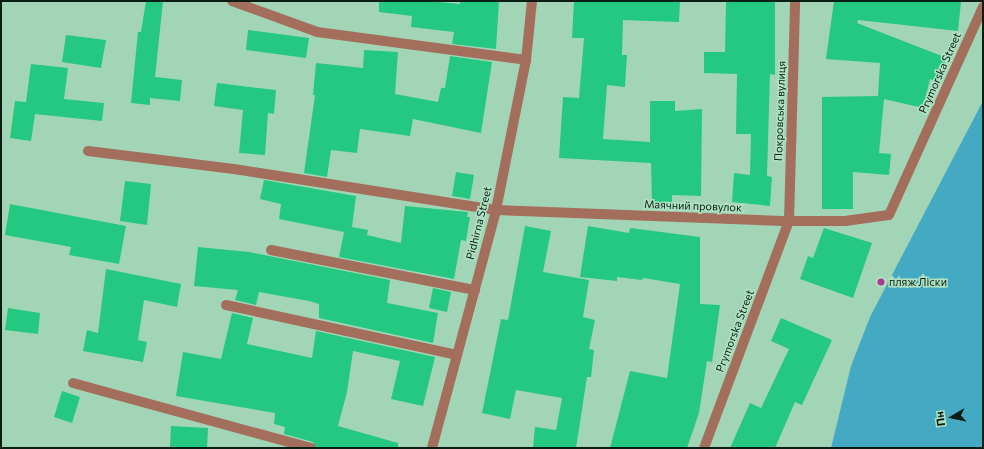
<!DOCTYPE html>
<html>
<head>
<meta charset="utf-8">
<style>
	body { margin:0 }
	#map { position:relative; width:984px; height:449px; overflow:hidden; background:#a2d5b6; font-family:Commissioner,sans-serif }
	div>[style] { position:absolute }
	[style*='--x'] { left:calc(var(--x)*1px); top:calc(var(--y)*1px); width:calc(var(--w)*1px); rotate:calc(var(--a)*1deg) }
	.water>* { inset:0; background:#44a9c3 }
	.building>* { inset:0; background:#25c880 }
	.minor>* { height:10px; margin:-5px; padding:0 5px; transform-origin:5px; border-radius:5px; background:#a46e5d }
	.dots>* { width:11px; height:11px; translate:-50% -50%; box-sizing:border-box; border:2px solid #afe2c2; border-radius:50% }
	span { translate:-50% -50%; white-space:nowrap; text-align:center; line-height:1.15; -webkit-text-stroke:3px #afe2c2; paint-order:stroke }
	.street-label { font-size:11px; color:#0a1e13 }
	.poi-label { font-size:11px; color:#0a1e13 }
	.left { translate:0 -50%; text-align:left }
	.frame { position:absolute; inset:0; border:2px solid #0a1e13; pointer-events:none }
	.north { position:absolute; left:932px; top:397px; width:40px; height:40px; -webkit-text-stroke:3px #afe2c2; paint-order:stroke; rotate:261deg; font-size:11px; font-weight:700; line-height:16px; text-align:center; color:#0a1e13 }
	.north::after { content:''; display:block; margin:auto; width:14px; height:18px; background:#0a1e13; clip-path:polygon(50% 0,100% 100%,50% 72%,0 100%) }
</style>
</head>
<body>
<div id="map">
	<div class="water">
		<i style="clip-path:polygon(983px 101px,983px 448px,831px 448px,851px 366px,870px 317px)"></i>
	</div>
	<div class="building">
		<i style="clip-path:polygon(146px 1px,163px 1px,155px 77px,182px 80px,180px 101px,150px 98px,150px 105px,131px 103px,138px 32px,141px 32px)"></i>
		<i style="clip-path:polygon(379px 1px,429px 1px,460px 4px,460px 1px,499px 1px,496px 49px,452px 44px,454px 32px,411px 27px,412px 16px,379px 12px)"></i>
		<i style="clip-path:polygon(574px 1px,680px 1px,679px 22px,623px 20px,622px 55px,627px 55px,625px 87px,607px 85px,603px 139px,650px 142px,650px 101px,675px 101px,675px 111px,702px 109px,701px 196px,672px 195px,672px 202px,652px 202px,651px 163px,559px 158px,563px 97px,579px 98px,584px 38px,572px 38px)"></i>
		<i style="clip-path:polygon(726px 1px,775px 1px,775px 75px,770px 74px,767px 176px,772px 177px,770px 206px,732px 202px,734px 173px,750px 175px,751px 134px,736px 134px,737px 74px,704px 73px,704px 52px,725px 52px)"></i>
		<i style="clip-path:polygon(834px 1px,961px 2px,958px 31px,858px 20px,857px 23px,947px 58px,938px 82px,930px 79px,923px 108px,884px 99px,879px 153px,891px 154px,889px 175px,853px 172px,853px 209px,822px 209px,822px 97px,878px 96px,880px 63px,826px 59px)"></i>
		<i style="clip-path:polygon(248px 30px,309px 38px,306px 58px,246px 50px)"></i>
		<i style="clip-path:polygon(66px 35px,106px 40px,101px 68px,62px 62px)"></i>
		<i style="clip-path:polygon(364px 50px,398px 52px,395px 94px,438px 102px,441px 88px,445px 88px,450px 56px,492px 62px,481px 133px,413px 119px,410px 136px,360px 129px,357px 153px,331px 150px,327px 177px,304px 173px,315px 95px,313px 95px,316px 63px,363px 68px)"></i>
		<i style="clip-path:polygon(31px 64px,68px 68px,64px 99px,104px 103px,102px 121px,35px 114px,31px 141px,10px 138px,15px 101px,26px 102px)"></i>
		<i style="clip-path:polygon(217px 83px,276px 90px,274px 114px,268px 113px,265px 155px,239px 153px,243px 110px,214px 106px)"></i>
		<i style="clip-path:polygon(456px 172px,474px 175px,470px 199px,452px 196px)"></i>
		<i style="clip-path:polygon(264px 180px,356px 196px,352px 227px,368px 230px,367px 235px,401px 243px,405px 206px,468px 212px,467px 217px,470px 217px,466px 241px,461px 240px,454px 279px,339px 257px,344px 232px,279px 219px,281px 204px,260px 199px)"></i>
		<i style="clip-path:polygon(125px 181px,151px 184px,147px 225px,120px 221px)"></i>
		<i style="clip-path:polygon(10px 204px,126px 226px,119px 264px,69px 255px,71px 247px,5px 235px)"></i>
		<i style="clip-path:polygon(525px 226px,551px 231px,543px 272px,589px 280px,583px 317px,595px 320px,589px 349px,594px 350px,591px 377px,587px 377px,576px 448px,533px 448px,535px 427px,556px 430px,562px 398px,516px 390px,510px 419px,482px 413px,501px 319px,508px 320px)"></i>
		<i style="clip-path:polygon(588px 226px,629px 233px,630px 228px,700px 237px,700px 304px,720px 305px,712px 362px,707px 361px,699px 413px,687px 448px,610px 448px,630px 371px,667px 378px,680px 284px,643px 278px,642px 280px,617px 277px,617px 281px,580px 277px)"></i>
		<i style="clip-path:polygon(824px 228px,872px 243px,853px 298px,800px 279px,808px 256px,813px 258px)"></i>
		<i style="clip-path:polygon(198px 247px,249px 252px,390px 280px,387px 303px,438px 313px,433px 343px,319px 318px,319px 304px,309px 301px,259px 292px,256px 305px,235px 300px,238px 290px,194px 286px)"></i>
		<i style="clip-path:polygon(106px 269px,181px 284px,177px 307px,144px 300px,138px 340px,147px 342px,143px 362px,83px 351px,87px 330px,98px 333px)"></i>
		<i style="clip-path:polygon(433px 288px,451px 292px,447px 312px,429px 308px)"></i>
		<i style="clip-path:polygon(8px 308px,40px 313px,38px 334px,5px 330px)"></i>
		<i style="clip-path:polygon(232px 313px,253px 318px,247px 344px,312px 358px,316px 331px,435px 357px,423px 406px,391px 399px,400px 361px,353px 351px,347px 392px,338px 426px,398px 443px,398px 448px,317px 448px,313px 442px,284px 434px,285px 427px,274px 424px,275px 413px,176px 396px,183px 352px,221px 359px)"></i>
		<i style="clip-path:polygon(781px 318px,832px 340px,802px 405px,795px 402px,775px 448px,730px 448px,750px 403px,761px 408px,789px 349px,771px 341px)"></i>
		<i style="clip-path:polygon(62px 391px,80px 397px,72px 423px,54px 417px)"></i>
		<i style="clip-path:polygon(171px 426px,208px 428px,207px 448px,170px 448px)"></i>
	</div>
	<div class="minor">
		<i style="--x:232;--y:1;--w:90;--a:20"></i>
		<i style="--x:317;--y:32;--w:211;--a:7.6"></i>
		<i style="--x:88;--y:151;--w:147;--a:7"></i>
		<i style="--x:234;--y:169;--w:265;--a:8.9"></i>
		<i style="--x:496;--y:210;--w:293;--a:2.2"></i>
		<i style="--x:789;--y:221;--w:56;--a:0"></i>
		<i style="--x:845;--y:221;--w:44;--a:-7.8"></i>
		<i style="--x:889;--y:215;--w:228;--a:-65.7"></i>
		<i style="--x:271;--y:250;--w:208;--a:11.1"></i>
		<i style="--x:226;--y:305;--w:236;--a:12.2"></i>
		<i style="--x:73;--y:383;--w:247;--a:15.3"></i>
		<i style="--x:432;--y:448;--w:246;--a:-74.9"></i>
		<i style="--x:496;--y:210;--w:153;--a:-78.7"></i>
		<i style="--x:526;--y:60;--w:59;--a:-84.2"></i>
		<i style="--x:704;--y:448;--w:242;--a:-69.5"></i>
		<i style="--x:789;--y:221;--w:220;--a:-88.4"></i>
	</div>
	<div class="dots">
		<i style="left:881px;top:282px;background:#ab3892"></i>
	</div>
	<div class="street-label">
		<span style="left:940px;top:73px;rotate:-66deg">Prymorska Street</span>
		<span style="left:780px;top:111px;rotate:-88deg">Покровська вулиця</span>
		<span style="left:693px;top:206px;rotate:2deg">Маячний провулок</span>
		<span style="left:479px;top:223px;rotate:-76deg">Pidhirna Street</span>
		<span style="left:735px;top:331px;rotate:-69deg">Prymorska Street</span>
	</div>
	<div class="poi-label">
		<span class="left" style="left:889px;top:282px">пляж Ліски</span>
	</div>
	<div class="frame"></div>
	<div class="north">Пн</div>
</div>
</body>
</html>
